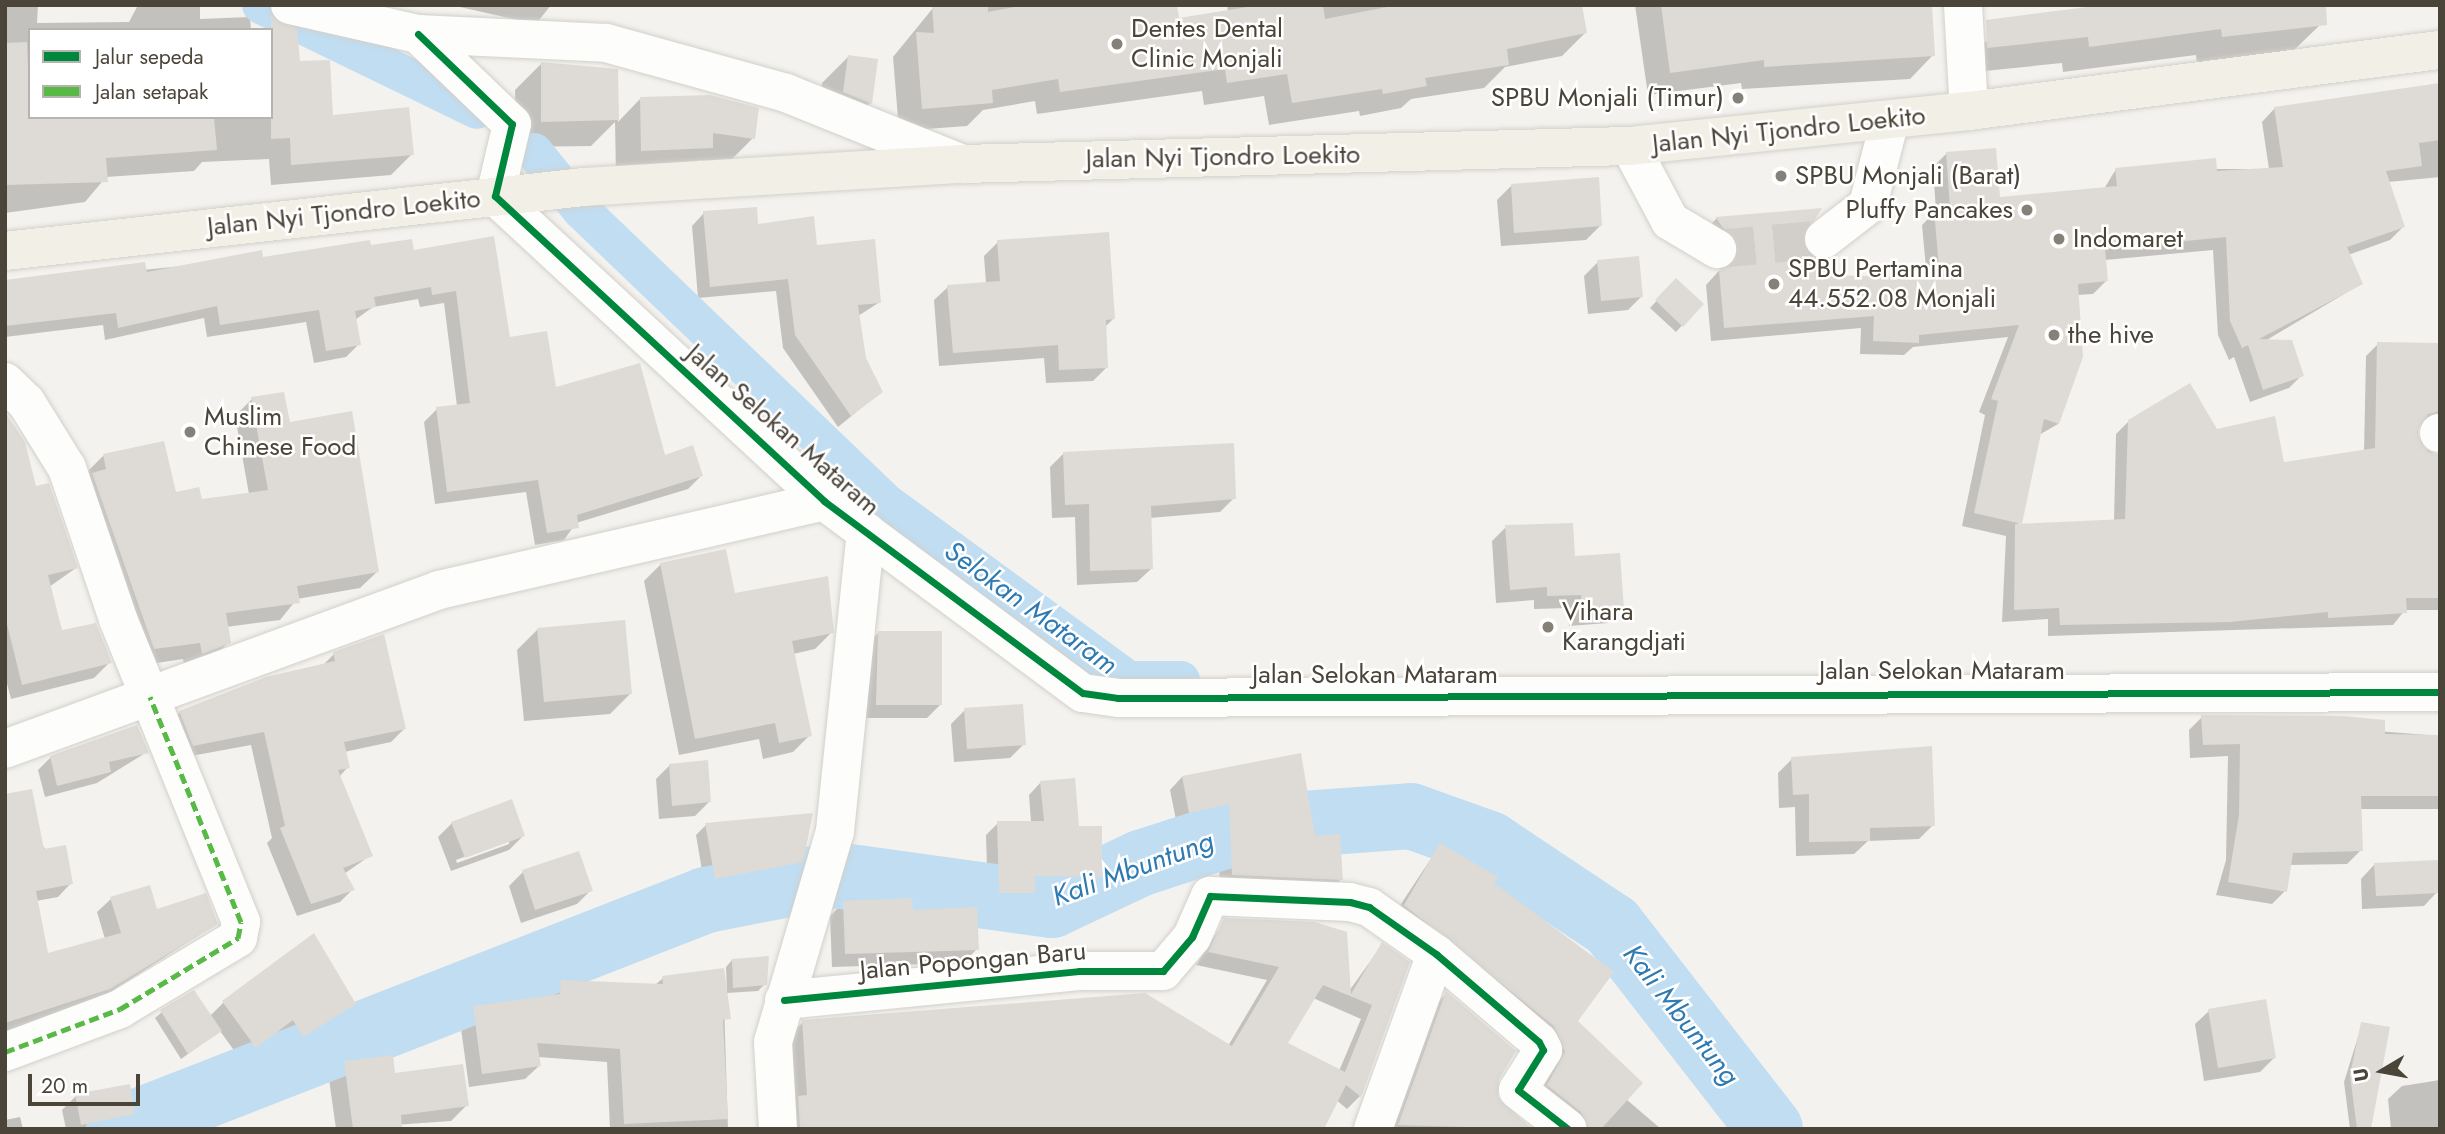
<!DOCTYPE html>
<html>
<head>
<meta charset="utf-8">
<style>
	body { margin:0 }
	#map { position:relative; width:2445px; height:1134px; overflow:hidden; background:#f4f2ee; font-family:Jost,sans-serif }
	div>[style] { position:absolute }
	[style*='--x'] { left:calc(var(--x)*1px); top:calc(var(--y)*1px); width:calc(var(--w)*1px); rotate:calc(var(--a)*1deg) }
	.shadow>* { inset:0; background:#0003 }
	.canal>* { height:38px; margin:-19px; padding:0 19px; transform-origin:19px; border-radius:19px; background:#c0ddf1 }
	.river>* { height:66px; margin:-33px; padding:0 33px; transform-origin:33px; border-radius:33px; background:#c0ddf1 }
	.building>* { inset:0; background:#dedbd6 }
	.minor-tunnel>* { height:38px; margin-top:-19px; transform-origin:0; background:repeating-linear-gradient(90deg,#d2cfca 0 38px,transparent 0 57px) }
	.roads { filter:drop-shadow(0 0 2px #d2d0cb) drop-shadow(0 0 2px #d2d0cb) }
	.minor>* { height:38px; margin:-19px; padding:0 19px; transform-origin:19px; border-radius:19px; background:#fdfdfc }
	.major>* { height:38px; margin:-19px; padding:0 19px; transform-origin:19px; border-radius:19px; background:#f2efe6 }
	.quiet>* { height:5px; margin-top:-2.5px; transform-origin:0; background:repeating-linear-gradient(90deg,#58b947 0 10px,transparent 0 15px) }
	.cycleway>* { height:7px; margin:-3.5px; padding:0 3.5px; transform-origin:3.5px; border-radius:3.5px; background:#00873e }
	.dots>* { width:19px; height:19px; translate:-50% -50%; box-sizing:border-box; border:4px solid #fff; border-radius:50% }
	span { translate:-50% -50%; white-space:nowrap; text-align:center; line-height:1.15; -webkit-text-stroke:5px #fff; paint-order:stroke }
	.poi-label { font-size:26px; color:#4b4439 }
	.left { translate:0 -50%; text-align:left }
	.right { translate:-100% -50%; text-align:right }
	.street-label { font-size:26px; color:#4b4439 }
	.water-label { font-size:28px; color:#2e7ab2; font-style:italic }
	.frame { position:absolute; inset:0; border:7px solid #4b4439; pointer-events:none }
	.legend { position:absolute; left:28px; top:28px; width:245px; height:91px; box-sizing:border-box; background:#fff; border:2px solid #b7b4b0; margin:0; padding:9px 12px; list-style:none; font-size:21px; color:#4b4439 }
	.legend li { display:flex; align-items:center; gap:14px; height:35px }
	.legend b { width:35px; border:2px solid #b7b4b0 }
	.north { position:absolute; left:2347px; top:1036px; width:70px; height:70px; -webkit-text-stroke:5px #fff; paint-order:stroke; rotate:260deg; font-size:19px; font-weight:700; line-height:28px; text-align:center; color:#4b4439 }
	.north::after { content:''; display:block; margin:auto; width:24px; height:32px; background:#4b4439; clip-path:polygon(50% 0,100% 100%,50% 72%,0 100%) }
	.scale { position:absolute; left:28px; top:1074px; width:112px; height:32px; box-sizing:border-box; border:4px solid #4b4439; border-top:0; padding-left:9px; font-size:21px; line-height:24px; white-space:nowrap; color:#4b4439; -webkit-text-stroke:5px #fff; paint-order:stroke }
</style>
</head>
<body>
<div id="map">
	<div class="shadow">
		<i style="clip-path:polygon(5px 5px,38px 5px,37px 23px,129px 22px,138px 5px,200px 5px,200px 19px,250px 17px,251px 30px,30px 30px,30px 117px,271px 117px,298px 63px,331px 116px,412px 154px,391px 175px,271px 185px,269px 159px,202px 162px,194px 171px,106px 177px,85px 202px,5px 213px)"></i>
		<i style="clip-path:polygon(451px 5px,551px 5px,536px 24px)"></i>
		<i style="clip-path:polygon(959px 5px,1176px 5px,1178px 19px,1228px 12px,1227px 5px,1579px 5px,1586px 32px,1562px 56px,1505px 67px,1484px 88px,1411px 99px,1401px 108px,1360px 116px,1359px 111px,1269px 125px,1264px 96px,1204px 105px,1202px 91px,1037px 114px,1035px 101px,983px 110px,967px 126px,899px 131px,893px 57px,933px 8px)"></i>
		<i style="clip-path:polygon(1635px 5px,1930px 5px,1933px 55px,1910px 79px,1742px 89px,1741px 83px,1648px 95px)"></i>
		<i style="clip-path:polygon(2008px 19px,2320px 25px,2293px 51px,2197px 63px,2196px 55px,2063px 72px,2062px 63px,1985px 71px,1982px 46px)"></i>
		<i style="clip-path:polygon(848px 57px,870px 103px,844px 129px,817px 118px,822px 83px)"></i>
		<i style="clip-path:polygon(541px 64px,617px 71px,618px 122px,641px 98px,753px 138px,727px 164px,698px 160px,685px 174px,616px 177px,615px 122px,591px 146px,516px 147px,515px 90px)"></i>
		<i style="clip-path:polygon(2440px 85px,2440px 177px,2388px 182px,2403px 227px,2390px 240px,2348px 255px,2361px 284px,2265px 341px,2302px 375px,2289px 388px,2250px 402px,2234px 357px,2229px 360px,2218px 335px,2213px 250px,2105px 260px,2107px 280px,2093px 294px,2077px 295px,2082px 357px,2058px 424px,2039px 435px,2018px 526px,2114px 521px,2116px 434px,2129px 421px,2216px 431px,2283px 464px,2364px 452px,2366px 356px,2378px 344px,2440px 345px,2440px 431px,2425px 423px,2418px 427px,2418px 444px,2440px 457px,2440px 610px,2405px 610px,2393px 625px,2048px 636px,2048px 619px,2002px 622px,2006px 536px,1962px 526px,1985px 415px,1979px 412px,2008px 337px,1913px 347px,1904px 355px,1860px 354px,1861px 328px,1711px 341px,1706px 285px,1726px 263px,1703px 232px,1716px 219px,1819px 210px,1800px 241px,1825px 276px,1927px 279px,1922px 225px,1936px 211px,1933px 167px,1946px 154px,1999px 199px,2104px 189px,2116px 169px,2269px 169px,2262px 122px,2275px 108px)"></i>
		<i style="clip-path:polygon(1511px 186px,1600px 226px,1586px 240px,1501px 246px,1497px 200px)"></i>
		<i style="clip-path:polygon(704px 213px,815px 247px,880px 302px,858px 316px,864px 359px,881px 392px,838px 427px,783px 348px,776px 291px,698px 298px,692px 226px)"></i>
		<i style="clip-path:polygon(492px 238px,509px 339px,554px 389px,701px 476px,688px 489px,576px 523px,564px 540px,535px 545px,526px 492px,435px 504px,424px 422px,437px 409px,457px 406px,444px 303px,420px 307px,418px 299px,373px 307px,355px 320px,359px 344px,346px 357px,314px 363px,306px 322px,207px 337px,204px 318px,105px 340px,103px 325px,5px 337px,5px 284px,369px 247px,412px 252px)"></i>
		<i style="clip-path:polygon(998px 242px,1114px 318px,1105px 327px,1107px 367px,1093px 381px,1046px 383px,1044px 358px,939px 366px,934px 300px,948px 287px,986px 284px,984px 256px)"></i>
		<i style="clip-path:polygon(1598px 262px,1642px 296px,1628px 310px,1588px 314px,1584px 276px)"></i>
		<i style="clip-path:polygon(1676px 280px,1702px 304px,1676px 332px,1650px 308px)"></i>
		<i style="clip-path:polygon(252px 399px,288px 424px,378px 571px,360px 588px,297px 599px,280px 620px,226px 627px,229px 642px,211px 660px,185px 670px,183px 659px,137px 666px,86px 473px,103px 456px,175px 494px,200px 501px,249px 494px,235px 416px)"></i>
		<i style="clip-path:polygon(5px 435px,76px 568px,49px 587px,61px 633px,110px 662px,94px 678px,11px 699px,5px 676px)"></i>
		<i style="clip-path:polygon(1064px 453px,1234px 498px,1220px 512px,1150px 518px,1151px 569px,1137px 582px,1077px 585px,1075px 517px,1052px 518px,1050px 467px)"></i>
		<i style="clip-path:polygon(1506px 527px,1573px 558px,1622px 609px,1608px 623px,1569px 626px,1568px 608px,1534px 609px,1534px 600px,1496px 603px,1492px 541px)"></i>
		<i style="clip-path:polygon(661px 564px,832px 632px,815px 649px,793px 654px,810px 735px,793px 752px,763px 759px,759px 739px,679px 755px,644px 581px)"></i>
		<i style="clip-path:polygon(538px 629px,630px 694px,610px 714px,524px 721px,517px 650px)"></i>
		<i style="clip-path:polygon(878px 633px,941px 704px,927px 718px,863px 718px,865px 647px)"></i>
		<i style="clip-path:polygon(334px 654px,404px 729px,391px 742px,344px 752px,348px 767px,339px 777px,371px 855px,344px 874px,353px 889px,340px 902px,297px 916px,267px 843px,272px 838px,251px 745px,180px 758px,167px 726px,180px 712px,322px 666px)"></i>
		<i style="clip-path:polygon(965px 710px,1024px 744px,1010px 758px,954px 762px,951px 724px)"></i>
		<i style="clip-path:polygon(2202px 717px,2440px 736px,2440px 809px,2360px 809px,2361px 850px,2347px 864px,2290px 865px,2285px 891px,2272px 904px,2216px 895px,2226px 860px,2228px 756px,2190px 758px,2189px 730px)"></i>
		<i style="clip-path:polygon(1931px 747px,1933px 825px,1919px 839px,1868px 841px,1854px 854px,1796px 856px,1795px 807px,1779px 808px,1778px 773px,1792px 759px)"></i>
		<i style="clip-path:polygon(147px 752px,97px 783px,45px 797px,38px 770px,51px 757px)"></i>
		<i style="clip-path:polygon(670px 765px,709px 802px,695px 816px,659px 819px,656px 779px)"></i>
		<i style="clip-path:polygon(1182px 777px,1314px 838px,1341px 879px,1329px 892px,1220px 887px,1217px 816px,1177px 825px,1170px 790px)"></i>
		<i style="clip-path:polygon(1041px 782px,1077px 828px,1100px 876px,1088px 889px,1033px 888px,1021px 904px,988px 904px,986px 835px,998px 823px,1031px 822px,1029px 795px)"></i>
		<i style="clip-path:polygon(5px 796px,71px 883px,58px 897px,36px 901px,47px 955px,105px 939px,97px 912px,111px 899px,216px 924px,95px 1002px,5px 1035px)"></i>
		<i style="clip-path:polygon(evenodd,452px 823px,523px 836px,509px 850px,451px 871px,438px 837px,452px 823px,509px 840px,509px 844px,457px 863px,456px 860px,509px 840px)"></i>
		<i style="clip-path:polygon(706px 825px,802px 861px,791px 871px,705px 888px,696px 835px)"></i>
		<i style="clip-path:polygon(1440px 845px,1492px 884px,1626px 1099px,1661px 1129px,1570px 1129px,1535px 1099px,1552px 1067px,1391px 919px)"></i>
		<i style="clip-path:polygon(2374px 865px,2437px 892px,2424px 906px,2362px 909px,2361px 879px)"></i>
		<i style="clip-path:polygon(523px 872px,591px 890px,577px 904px,521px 923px,509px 886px)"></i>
		<i style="clip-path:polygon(844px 902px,911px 912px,977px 949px,963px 963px,832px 967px,830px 916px)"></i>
		<i style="clip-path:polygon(evenodd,1225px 920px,1349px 991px,1382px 945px,1360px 1096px,1347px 1109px,1335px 1099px,1317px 1129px,785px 1129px,790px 1035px,803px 1022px,1228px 1046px,1267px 980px,1196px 965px,1225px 920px,1313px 998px,1361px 1019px,1339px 1071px,1286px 1044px,1313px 998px)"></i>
		<i style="clip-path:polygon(732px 960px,765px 984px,758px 991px,727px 993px,726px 967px)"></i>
		<i style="clip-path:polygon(723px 970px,728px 1129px,610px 1129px,607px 1062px,538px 1057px,539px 1066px,525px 1079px,469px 1087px,460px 1021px,474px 1008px,548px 998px,561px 982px,655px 985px,663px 978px)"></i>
		<i style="clip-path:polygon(1446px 994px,1514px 1052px,1494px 1088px,1503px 1108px,1531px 1129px,1389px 1129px,1433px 1007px)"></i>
		<i style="clip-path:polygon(223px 1003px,354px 1004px,289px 1049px,279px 1032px,241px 1060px,220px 1031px,181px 1059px,155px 1018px,162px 1012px,210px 1016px)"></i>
		<i style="clip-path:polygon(2209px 1011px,2274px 1058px,2260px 1072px,2204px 1081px,2195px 1024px)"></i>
		<i style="clip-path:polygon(2362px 1024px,2369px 1129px,2350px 1129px,2344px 1082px)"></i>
		<i style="clip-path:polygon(345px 1063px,467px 1105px,451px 1121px,336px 1129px,329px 1079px)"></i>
		<i style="clip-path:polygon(2440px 1080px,2440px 1129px,2391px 1129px,2388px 1099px,2402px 1086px)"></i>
		<i style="clip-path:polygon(76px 1096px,134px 1114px,120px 1128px,66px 1129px,62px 1110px)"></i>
		<i style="clip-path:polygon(20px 1117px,23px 1129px,5px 1129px,5px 1120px)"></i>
	</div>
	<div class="canal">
		<i style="--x:261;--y:5;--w:240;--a:25.9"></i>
		<i style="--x:534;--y:152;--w:75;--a:51"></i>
		<i style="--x:581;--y:210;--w:420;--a:43.8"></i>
		<i style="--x:884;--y:501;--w:303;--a:36.2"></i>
		<i style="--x:1129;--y:680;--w:52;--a:0"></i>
	</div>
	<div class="river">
		<i style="--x:119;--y:1129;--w:630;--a:-21.31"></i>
		<i style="--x:706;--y:900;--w:131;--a:-11"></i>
		<i style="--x:835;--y:875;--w:219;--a:7.9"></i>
		<i style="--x:1052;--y:905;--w:98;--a:-25.3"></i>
		<i style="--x:1141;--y:863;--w:114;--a:-18"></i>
		<i style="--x:1249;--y:828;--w:162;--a:-4.2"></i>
		<i style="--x:1411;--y:816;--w:83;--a:19.7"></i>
		<i style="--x:1489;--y:844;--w:148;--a:33.7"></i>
		<i style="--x:1612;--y:926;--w:257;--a:52.1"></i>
	</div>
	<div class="building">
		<i style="clip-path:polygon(948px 5px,988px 5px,988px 12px,1025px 5px,1177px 5px,1179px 18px,1260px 5px,1323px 5px,1325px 19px,1397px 5px,1582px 5px,1587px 33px,1507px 49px,1509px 65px,1425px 78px,1427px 86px,1383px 94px,1382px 89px,1292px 103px,1287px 74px,1227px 83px,1225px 69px,1060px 92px,1058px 79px,992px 90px,993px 103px,922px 109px,916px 32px,934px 33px,932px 6px)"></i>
		<i style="clip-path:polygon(1661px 5px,1932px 5px,1935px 56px,1764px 67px,1764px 60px,1670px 73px)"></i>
		<i style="clip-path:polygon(2103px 5px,2326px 5px,2327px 25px,2222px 37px,2221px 29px,2089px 47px,2088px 37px,1987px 48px,1986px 20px)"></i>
		<i style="clip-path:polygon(271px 15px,297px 29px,300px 61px,330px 60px,333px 115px,409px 107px,414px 155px,291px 165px,290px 138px,271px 139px)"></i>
		<i style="clip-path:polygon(27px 42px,30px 117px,214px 117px,217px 150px,106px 158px,108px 182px,5px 185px,5px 43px)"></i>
		<i style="clip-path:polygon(848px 55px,878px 59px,872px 104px,843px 92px)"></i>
		<i style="clip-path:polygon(541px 62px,618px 69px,619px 120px,541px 122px)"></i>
		<i style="clip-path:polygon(2440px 83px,2440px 140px,2419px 143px,2422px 166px,2386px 171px,2405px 227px,2347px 247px,2363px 284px,2259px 339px,2292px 340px,2304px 376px,2263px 390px,2248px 345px,2242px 348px,2230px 321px,2226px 237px,2105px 249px,2108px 281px,2078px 284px,2083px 357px,2059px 424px,2044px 419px,2022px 524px,1974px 513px,1998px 401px,1991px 399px,2019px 325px,1919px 335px,1919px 343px,1873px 341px,1874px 316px,1724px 328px,1719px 270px,1735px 261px,1739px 249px,1715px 217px,1822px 208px,1802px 241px,1807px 253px,1826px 261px,1827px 275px,1940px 278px,1934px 210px,1950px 208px,1946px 152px,1996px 148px,2000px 197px,2117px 186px,2115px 168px,2216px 158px,2217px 171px,2283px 167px,2274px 107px)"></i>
		<i style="clip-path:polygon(710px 95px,759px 108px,755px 139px,713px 133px,713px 148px,641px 151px,640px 97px)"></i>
		<i style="clip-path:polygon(1599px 177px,1602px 226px,1514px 233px,1511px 184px)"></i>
		<i style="clip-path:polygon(757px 207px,758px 224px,814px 216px,817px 245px,875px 239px,881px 303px,858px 305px,866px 358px,883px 392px,851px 416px,795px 335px,788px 279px,710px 287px,703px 211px)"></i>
		<i style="clip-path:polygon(1109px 232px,1115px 319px,1106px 320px,1108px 368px,1059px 370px,1058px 345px,953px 353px,947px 285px,1000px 281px,997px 240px)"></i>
		<i style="clip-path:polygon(494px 236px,510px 337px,547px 331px,556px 387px,640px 363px,665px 455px,693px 445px,703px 476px,577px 515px,579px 528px,547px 533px,538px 480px,447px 492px,436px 407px,470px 403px,456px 291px,432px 295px,431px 287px,374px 297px,376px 307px,355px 311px,361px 345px,326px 351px,319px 310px,220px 325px,217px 306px,118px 328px,116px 313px,5px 326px,5px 280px,145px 262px,147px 272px,262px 250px,263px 257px,370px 240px,371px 245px,412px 239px,414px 250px)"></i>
		<i style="clip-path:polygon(1639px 256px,1643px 297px,1601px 301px,1597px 260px)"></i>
		<i style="clip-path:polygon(1676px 278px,1704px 304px,1683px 327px,1655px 300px)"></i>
		<i style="clip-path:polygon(2377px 342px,2440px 343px,2440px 411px,2428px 414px,2417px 432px,2428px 452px,2440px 455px,2440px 598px,2406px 598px,2407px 613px,2328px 618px,2328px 612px,2230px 622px,2060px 625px,2059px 608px,2014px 610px,2015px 524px,2125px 519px,2128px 420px,2190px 383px,2217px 429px,2275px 416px,2284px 462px,2375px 448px)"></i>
		<i style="clip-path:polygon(284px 392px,290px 422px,352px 411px,379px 572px,297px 586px,300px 603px,226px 613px,231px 643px,202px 654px,200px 643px,154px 649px,92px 473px,106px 469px,103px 454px,164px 441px,176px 492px,199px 487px,202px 499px,268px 490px,251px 397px)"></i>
		<i style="clip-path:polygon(5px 412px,25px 442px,36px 486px,49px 483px,78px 568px,48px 575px,62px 630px,96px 623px,112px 663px,22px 685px,5px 616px)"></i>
		<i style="clip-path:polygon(1234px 443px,1236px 499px,1151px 506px,1153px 569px,1090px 571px,1089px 504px,1065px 505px,1063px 452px)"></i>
		<i style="clip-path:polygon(1573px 523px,1575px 556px,1620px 553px,1624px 610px,1582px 613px,1581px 595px,1547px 596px,1547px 587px,1510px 590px,1505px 525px)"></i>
		<i style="clip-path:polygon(726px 549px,735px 593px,828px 576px,834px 633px,792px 641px,812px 736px,779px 743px,775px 723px,695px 739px,660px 563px)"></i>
		<i style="clip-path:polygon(625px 620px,632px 694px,544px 702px,537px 628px)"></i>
		<i style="clip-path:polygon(878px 631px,942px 631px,942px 705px,876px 705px)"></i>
		<i style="clip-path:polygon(384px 634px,406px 729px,344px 742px,350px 768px,338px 770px,373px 856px,343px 868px,355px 890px,311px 904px,280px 828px,285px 826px,264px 732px,193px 746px,179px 711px,266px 677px,335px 661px,333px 652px)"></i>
		<i style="clip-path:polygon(1023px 704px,1026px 745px,967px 749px,964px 708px)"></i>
		<i style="clip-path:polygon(2201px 715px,2343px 716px,2385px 720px,2385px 734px,2440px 735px,2440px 796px,2361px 796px,2363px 851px,2293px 853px,2287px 892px,2228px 882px,2239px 815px,2240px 744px,2203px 745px)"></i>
		<i style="clip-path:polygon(137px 725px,149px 753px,109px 762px,111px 772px,57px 786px,50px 756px)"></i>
		<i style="clip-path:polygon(1932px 746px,1935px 826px,1870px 828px,1870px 841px,1809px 842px,1809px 794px,1793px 795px,1791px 757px)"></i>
		<i style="clip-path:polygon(1301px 753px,1315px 836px,1340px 834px,1343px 880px,1232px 875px,1229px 804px,1189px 813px,1182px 776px)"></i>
		<i style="clip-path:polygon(708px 760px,711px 802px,672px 806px,669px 764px)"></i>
		<i style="clip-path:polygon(1075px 778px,1079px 826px,1102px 826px,1102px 877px,1035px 876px,1035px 893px,999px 893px,997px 821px,1044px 821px,1040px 781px)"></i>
		<i style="clip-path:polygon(32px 789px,44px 849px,66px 845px,73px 884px,36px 891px,48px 953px,121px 933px,110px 897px,150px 885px,157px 909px,206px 893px,218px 924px,110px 989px,5px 1023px,5px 794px)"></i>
		<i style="clip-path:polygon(512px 799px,525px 836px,465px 858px,451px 822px)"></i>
		<i style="clip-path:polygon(813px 813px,803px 862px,715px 879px,705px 823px)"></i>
		<i style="clip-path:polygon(1440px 843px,1498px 877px,1494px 883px,1614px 972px,1578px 1021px,1643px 1083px,1601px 1129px,1589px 1129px,1581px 1112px,1547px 1085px,1565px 1052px,1554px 1026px,1404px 905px)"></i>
		<i style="clip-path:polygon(579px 851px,593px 891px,535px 910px,522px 870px)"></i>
		<i style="clip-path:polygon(2438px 860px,2439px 893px,2376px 896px,2374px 863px)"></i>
		<i style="clip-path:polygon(912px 898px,913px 910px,977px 907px,979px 950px,845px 954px,843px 901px)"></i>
		<i style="clip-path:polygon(evenodd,1224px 918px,1315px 922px,1347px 932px,1351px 994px,1382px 942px,1410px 962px,1361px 1097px,1346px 1085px,1324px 1129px,800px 1129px,798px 1096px,807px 1095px,802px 1020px,1145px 993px,1232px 1046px,1279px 967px,1208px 952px,1224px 918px,1323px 985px,1372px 1005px,1345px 1072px,1288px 1043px,1323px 985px)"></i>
		<i style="clip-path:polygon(314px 933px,356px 1004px,303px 1037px,293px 1020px,256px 1048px,222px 1001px)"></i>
		<i style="clip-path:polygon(769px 956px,767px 985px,733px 988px,732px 959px)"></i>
		<i style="clip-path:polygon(724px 968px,731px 1019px,723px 1020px,728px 1119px,624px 1124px,620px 1049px,537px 1043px,541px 1066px,482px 1074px,473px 1006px,560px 994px,561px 980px,663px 984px,662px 976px)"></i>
		<i style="clip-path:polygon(194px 990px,222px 1031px,188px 1054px,160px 1010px)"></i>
		<i style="clip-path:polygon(1446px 991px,1516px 1051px,1499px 1079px,1498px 1098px,1532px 1129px,1398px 1125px)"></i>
		<i style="clip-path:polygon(2266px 999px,2276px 1058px,2218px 1068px,2208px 1009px)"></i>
		<i style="clip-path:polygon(2361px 1022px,2390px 1027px,2371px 1129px,2357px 1129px,2350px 1075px)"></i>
		<i style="clip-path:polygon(393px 1055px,395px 1073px,463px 1064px,469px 1106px,401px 1115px,402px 1129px,353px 1129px,344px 1061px)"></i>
		<i style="clip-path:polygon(130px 1084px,135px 1114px,81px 1125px,75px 1094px)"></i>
	</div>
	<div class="minor-tunnel">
		<i style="--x:1717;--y:249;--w:107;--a:-5.3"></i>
	</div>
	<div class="roads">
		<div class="minor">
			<i style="--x:290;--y:5;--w:131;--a:12.8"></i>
			<i style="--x:418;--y:34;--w:188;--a:2.7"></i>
			<i style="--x:606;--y:43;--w:187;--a:15.5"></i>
			<i style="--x:786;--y:93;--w:191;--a:21.9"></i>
			<i style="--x:1963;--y:5;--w:106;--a:86.8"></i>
			<i style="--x:418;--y:34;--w:130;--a:43.8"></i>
			<i style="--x:512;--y:124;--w:74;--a:103.3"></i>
			<i style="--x:495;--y:196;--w:449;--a:42.8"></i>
			<i style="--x:824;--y:501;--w:322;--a:36.6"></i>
			<i style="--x:1083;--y:693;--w:35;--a:8"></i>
			<i style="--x:1118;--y:698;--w:1322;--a:-0.26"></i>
			<i style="--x:1630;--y:146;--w:85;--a:61.9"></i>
			<i style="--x:1670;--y:221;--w:55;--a:30.8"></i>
			<i style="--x:1824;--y:239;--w:56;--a:-37.7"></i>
			<i style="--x:1868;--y:205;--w:88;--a:-75.5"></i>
			<i style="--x:5;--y:382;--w:29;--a:44"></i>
			<i style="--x:26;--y:402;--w:78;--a:58.2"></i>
			<i style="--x:67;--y:468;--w:159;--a:71.3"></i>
			<i style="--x:118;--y:619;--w:327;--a:67.9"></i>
			<i style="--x:241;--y:922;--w:16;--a:101"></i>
			<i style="--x:238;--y:938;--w:138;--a:149"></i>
			<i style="--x:120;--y:1009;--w:123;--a:159.5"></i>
			<i style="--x:2439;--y:433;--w:1;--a:0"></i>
			<i style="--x:5;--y:749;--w:462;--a:-20.1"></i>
			<i style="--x:439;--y:590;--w:395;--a:-13"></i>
			<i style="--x:784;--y:1000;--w:296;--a:-5.6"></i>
			<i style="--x:1079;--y:971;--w:84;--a:0"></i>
			<i style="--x:1163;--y:971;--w:45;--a:-49.5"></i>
			<i style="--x:1192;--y:937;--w:45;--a:-66.3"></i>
			<i style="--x:1210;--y:896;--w:140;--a:2.5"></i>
			<i style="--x:1350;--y:902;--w:20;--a:15"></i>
			<i style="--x:1369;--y:907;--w:82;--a:35"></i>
			<i style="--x:1436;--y:954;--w:135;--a:40.5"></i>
			<i style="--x:1539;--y:1042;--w:9;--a:63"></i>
			<i style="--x:1543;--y:1050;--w:47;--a:122"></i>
			<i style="--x:1518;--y:1090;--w:63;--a:38"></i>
			<i style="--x:778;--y:1129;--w:87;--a:-93.3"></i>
			<i style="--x:773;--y:1042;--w:220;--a:-73.6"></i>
			<i style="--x:835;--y:831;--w:301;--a:-84.1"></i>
			<i style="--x:1373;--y:1129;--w:186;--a:-70.2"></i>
		</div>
		<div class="major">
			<i style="--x:5;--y:251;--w:583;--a:-6.31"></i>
			<i style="--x:584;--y:187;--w:380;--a:-3.5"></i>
			<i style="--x:963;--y:164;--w:667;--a:-1.55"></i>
			<i style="--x:1630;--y:146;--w:341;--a:-5.9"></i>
			<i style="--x:1969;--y:111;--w:475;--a:-7.4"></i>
		</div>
	</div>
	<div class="quiet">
		<i style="--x:5;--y:1052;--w:123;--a:-20.5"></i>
		<i style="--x:120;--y:1009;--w:138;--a:-31"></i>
		<i style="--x:238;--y:938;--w:16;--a:-79"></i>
		<i style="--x:241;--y:922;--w:243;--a:-112"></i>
	</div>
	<div class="cycleway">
		<i style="--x:418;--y:34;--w:130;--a:43.8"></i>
		<i style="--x:512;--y:124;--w:74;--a:103.3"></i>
		<i style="--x:495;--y:196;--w:449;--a:42.8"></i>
		<i style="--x:824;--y:501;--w:322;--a:36.6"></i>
		<i style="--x:1083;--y:693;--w:35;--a:8"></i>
		<i style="--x:1118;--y:698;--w:1322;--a:-0.26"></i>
		<i style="--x:784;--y:1000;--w:296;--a:-5.6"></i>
		<i style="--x:1079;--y:971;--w:84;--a:0"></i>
		<i style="--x:1163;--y:971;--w:45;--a:-49.5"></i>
		<i style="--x:1192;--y:937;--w:45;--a:-66.3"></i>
		<i style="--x:1210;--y:896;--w:140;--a:2.5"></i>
		<i style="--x:1350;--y:902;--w:20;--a:15"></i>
		<i style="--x:1369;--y:907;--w:82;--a:35"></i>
		<i style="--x:1436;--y:954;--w:135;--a:40.5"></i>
		<i style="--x:1539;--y:1042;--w:9;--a:63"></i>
		<i style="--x:1543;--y:1050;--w:47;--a:122"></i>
		<i style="--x:1518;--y:1090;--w:63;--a:38"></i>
	</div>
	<div class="dots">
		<i style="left:1117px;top:44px;background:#868178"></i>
		<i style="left:1738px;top:98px;background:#868178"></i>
		<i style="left:1781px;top:176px;background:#868178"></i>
		<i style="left:2027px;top:210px;background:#868178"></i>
		<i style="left:2059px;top:239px;background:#868178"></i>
		<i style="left:1774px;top:284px;background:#868178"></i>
		<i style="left:2054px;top:335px;background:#868178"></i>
		<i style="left:190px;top:432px;background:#868178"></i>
		<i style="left:1548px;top:627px;background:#868178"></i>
	</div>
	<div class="poi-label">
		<span class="left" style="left:1131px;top:44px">Dentes Dental<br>Clinic Monjali</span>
		<span class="right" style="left:1724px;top:98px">SPBU Monjali (Timur)</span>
		<span class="left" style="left:1795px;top:176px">SPBU Monjali (Barat)</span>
		<span class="right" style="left:2013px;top:210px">Pluffy Pancakes</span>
		<span class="left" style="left:2073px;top:239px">Indomaret</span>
		<span class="left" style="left:1788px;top:284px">SPBU Pertamina<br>44.552.08 Monjali</span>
		<span class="left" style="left:2068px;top:335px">the hive</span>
		<span class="left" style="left:204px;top:432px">Muslim<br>Chinese Food</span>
		<span class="left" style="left:1562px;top:627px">Vihara<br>Karangdjati</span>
	</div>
	<div class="street-label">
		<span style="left:1789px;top:130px;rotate:-6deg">Jalan Nyi Tjondro Loekito</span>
		<span style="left:1223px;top:157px;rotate:-1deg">Jalan Nyi Tjondro Loekito</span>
		<span style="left:344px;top:213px;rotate:-6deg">Jalan Nyi Tjondro Loekito</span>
		<span style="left:783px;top:430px;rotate:41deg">Jalan Selokan Mataram</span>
		<span style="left:1942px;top:671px">Jalan Selokan Mataram</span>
		<span style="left:1375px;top:675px">Jalan Selokan Mataram</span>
		<span style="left:973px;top:961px;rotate:-5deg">Jalan Popongan Baru</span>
	</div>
	<div class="water-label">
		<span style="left:1031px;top:608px;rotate:36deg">Selokan Mataram</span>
		<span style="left:1133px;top:869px;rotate:-20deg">Kali Mbuntung</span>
		<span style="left:1681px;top:1015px;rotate:52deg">Kali Mbuntung</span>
	</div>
	<div class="frame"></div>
	<ul class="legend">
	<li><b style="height:9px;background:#00873e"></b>Jalur sepeda</li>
	<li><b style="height:9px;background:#58b947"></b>Jalan setapak</li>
	</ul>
	<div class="north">U</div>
	<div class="scale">20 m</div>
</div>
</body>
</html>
